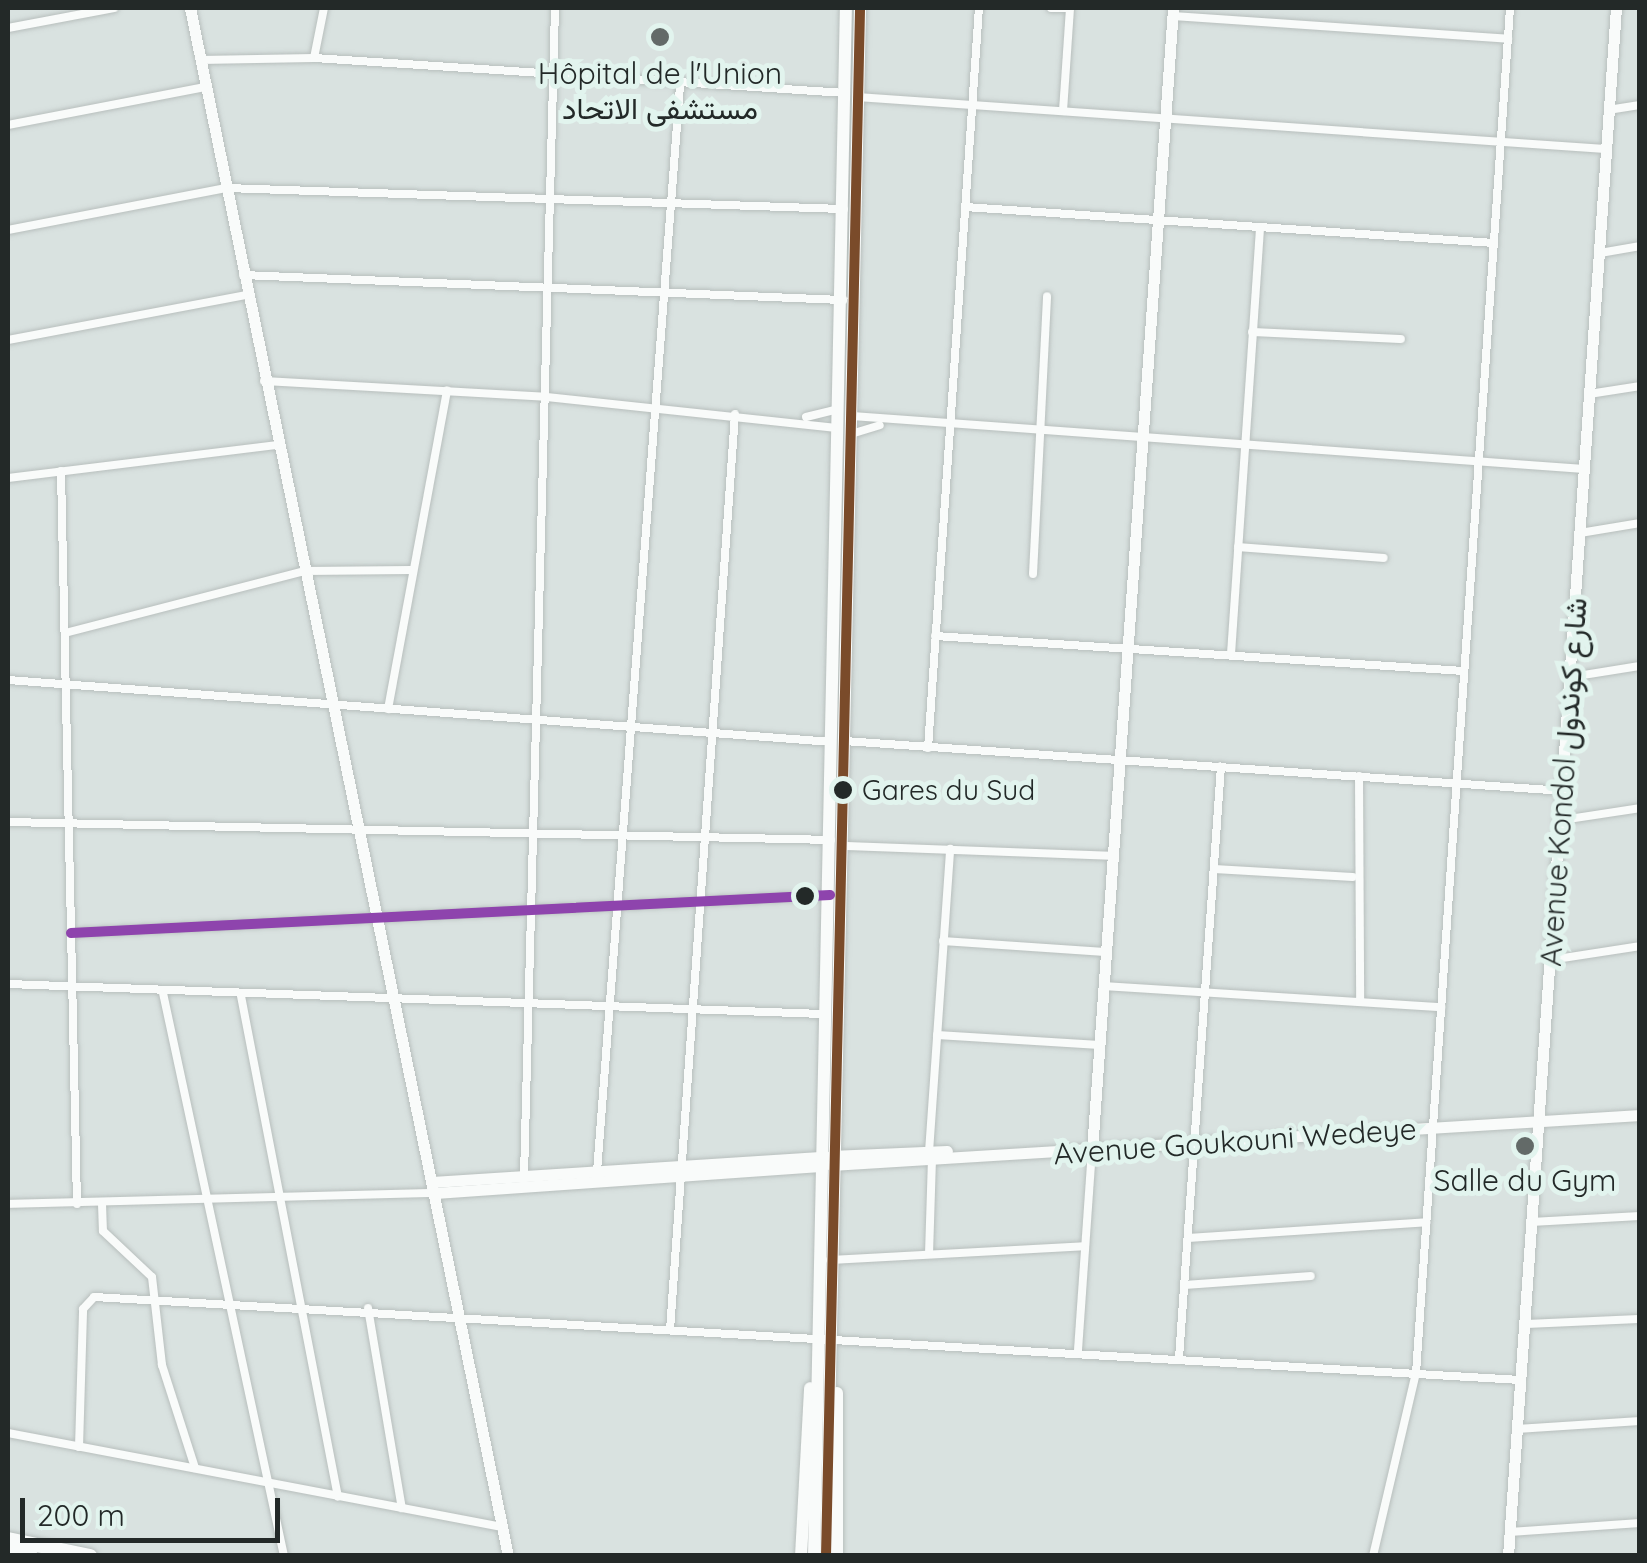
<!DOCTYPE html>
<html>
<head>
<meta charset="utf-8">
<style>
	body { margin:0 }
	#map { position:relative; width:1647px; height:1563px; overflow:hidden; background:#d9e2e0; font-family:Quicksand,Vazirmatn,sans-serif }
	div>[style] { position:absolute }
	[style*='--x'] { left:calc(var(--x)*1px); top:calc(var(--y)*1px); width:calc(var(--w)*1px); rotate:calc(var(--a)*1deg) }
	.roads { filter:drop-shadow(0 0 2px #b8bfbd) drop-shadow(0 0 2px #b8bfbd) }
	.street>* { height:8px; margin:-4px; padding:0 4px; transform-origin:4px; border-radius:4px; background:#f9fbfa }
	.secondary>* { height:11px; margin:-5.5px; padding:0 5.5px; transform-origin:5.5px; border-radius:5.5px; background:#f9fbfa }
	.primary>* { height:12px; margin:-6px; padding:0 6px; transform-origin:6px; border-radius:6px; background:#f9fbfa }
	.highway>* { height:14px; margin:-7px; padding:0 7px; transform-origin:7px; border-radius:7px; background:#f9fbfa }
	.bus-1>* { height:10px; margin:-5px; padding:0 5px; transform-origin:5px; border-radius:5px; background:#8e44ad }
	.bus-2>* { height:10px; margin:-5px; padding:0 5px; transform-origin:5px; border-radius:5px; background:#7a4b2a }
	.dots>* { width:28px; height:28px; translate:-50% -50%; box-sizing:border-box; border:5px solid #e2f4ee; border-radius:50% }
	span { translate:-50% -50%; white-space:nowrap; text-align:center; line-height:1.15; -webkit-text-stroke:10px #e2f4ee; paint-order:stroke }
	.bus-label { font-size:28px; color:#232928 }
	.left { translate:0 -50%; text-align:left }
	.poi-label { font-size:30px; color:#232928 }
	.street-label { font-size:30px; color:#232928 }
	.frame { position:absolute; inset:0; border:10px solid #232928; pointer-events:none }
	.scale { position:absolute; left:20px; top:1498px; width:260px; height:45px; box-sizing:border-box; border:5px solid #232928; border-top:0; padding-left:12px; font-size:30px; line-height:35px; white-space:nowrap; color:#232928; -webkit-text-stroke:8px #e2f4ee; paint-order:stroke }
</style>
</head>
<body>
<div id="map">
	<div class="roads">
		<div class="street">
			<i style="--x:1051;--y:8;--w:19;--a:0"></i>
			<i style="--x:1173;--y:16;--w:336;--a:3.9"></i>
			<i style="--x:8;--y:28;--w:108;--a:-10.7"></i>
			<i style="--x:314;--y:58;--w:51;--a:-78.7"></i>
			<i style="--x:200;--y:60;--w:114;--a:-1"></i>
			<i style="--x:314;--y:58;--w:532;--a:3.77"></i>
			<i style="--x:857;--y:97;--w:750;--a:3.98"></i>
			<i style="--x:1608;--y:110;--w:32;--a:-9"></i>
			<i style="--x:1063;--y:111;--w:103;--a:-86.1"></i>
			<i style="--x:8;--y:125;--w:202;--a:-10.9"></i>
			<i style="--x:965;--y:207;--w:530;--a:3.89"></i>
			<i style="--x:8;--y:230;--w:222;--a:-10.9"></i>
			<i style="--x:226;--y:188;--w:618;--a:1.95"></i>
			<i style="--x:1600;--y:253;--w:41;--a:-9.9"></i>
			<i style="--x:243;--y:275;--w:601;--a:2.39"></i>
			<i style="--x:1252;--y:332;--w:149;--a:2.7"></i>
			<i style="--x:8;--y:340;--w:243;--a:-10.7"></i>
			<i style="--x:264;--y:381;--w:282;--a:3.2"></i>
			<i style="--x:546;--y:397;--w:293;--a:6.1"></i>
			<i style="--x:1589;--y:394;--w:52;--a:-8.9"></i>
			<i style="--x:852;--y:416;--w:734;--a:4.14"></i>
			<i style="--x:806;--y:417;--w:32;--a:-14"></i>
			<i style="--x:851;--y:434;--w:30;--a:-17"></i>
			<i style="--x:61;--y:471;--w:733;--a:88.75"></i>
			<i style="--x:8;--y:478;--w:272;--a:-7"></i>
			<i style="--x:1580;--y:533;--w:61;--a:-9.5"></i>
			<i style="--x:1238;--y:547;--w:146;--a:4.3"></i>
			<i style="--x:1033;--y:574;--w:278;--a:-87.1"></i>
			<i style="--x:65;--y:633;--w:247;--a:-14.5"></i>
			<i style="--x:304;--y:571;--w:108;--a:-0.5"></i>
			<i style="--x:935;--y:636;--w:530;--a:3.79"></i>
			<i style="--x:1231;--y:654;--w:427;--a:-86.1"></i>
			<i style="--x:1571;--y:677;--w:70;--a:-9.1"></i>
			<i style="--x:8;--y:680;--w:826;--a:4.3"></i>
			<i style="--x:388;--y:709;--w:324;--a:-79.5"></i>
			<i style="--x:844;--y:741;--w:722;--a:3.97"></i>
			<i style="--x:928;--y:748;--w:742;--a:-86.06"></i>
			<i style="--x:1359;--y:776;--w:226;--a:89.7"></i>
			<i style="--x:1562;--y:820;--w:79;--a:-8.7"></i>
			<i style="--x:8;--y:822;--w:823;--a:1.25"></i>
			<i style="--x:844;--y:846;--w:269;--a:2.1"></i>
			<i style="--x:1214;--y:869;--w:139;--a:3.3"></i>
			<i style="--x:71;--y:933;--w:760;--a:-2.87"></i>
			<i style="--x:943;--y:941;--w:162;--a:3.9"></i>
			<i style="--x:1550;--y:960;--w:91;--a:-8.8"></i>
			<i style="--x:8;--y:984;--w:817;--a:2.11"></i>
			<i style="--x:1103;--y:986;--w:339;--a:3.6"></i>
			<i style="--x:163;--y:993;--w:576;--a:77.87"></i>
			<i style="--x:241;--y:996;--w:510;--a:79.04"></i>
			<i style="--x:937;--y:1035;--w:163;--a:3.5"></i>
			<i style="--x:929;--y:1152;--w:304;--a:-86"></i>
			<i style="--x:597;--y:1172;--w:1089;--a:-85.63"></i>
			<i style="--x:524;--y:1176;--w:1168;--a:-88.48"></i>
			<i style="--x:8;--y:1204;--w:427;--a:-1.5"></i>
			<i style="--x:102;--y:1204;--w:27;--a:88"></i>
			<i style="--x:103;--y:1231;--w:67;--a:43.2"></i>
			<i style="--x:152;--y:1277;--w:89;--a:83.5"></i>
			<i style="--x:162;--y:1365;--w:108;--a:72.2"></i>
			<i style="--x:1531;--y:1222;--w:109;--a:-3.2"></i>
			<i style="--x:1188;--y:1238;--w:239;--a:-3.8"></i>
			<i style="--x:929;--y:1254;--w:95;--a:-88.2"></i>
			<i style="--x:830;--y:1260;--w:255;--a:-3.1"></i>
			<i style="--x:1185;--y:1285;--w:126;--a:-4.1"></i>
			<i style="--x:368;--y:1308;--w:203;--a:80.4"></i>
			<i style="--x:1525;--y:1324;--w:115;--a:-2.5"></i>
			<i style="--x:670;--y:1330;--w:918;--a:-85.94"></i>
			<i style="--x:1078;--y:1350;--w:200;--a:-86"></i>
			<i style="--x:1179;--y:1358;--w:593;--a:-85.94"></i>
			<i style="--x:1517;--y:1429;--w:123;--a:-3.7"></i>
			<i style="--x:8;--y:1433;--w:503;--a:10.77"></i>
			<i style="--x:79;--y:1447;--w:138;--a:-88.3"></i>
			<i style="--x:83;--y:1309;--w:16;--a:-47"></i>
			<i style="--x:94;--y:1297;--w:1429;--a:3.33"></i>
			<i style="--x:1510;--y:1532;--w:130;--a:-4"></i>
			<i style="--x:1373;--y:1556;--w:188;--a:-76.8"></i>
			<i style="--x:1416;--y:1373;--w:1368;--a:-86.06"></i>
		</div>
		<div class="secondary">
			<i style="--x:190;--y:8;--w:1580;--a:78.39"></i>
			<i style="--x:1092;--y:1150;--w:1145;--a:-85.94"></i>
			<i style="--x:831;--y:1156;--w:116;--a:-2.5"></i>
			<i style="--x:831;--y:1165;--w:811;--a:-3.54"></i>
			<i style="--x:432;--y:1182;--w:389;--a:-3.7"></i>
			<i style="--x:435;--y:1193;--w:386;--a:-4"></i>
			<i style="--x:1508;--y:1556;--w:1552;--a:-86.01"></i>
		</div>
		<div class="primary">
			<i style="--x:801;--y:1556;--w:168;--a:-86.9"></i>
			<i style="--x:814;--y:1556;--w:1548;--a:-88.82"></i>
			<i style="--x:826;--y:1556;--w:1548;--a:-88.74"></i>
			<i style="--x:837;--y:1556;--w:163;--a:-90"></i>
		</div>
		<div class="highway">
			<i style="--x:8;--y:1539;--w:84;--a:11.7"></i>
			<i style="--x:8;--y:1550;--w:24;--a:15"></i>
		</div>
	</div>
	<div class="bus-1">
		<i style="--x:71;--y:933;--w:760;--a:-2.87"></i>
	</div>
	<div class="bus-2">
		<i style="--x:826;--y:1556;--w:1548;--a:-88.74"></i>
	</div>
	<div class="dots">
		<i style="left:660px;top:37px;background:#636a68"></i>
		<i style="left:843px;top:790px;background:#232928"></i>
		<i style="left:805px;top:896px;background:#232928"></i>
		<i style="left:1525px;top:1146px;background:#636a68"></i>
	</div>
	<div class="bus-label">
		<span class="left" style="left:862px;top:790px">Gares du Sud</span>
	</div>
	<div class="poi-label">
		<span style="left:660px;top:90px">Hôpital de l'Union<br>مستشفى الاتحاد</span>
		<span style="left:1525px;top:1180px">Salle du Gym</span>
	</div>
	<div class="street-label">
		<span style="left:1563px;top:782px;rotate:-86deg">Avenue Kondol شارع كوندول</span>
		<span style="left:1235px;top:1141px;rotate:-4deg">Avenue Goukouni Wedeye</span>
	</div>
	<div class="frame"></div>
	<div class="scale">200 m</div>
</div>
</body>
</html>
